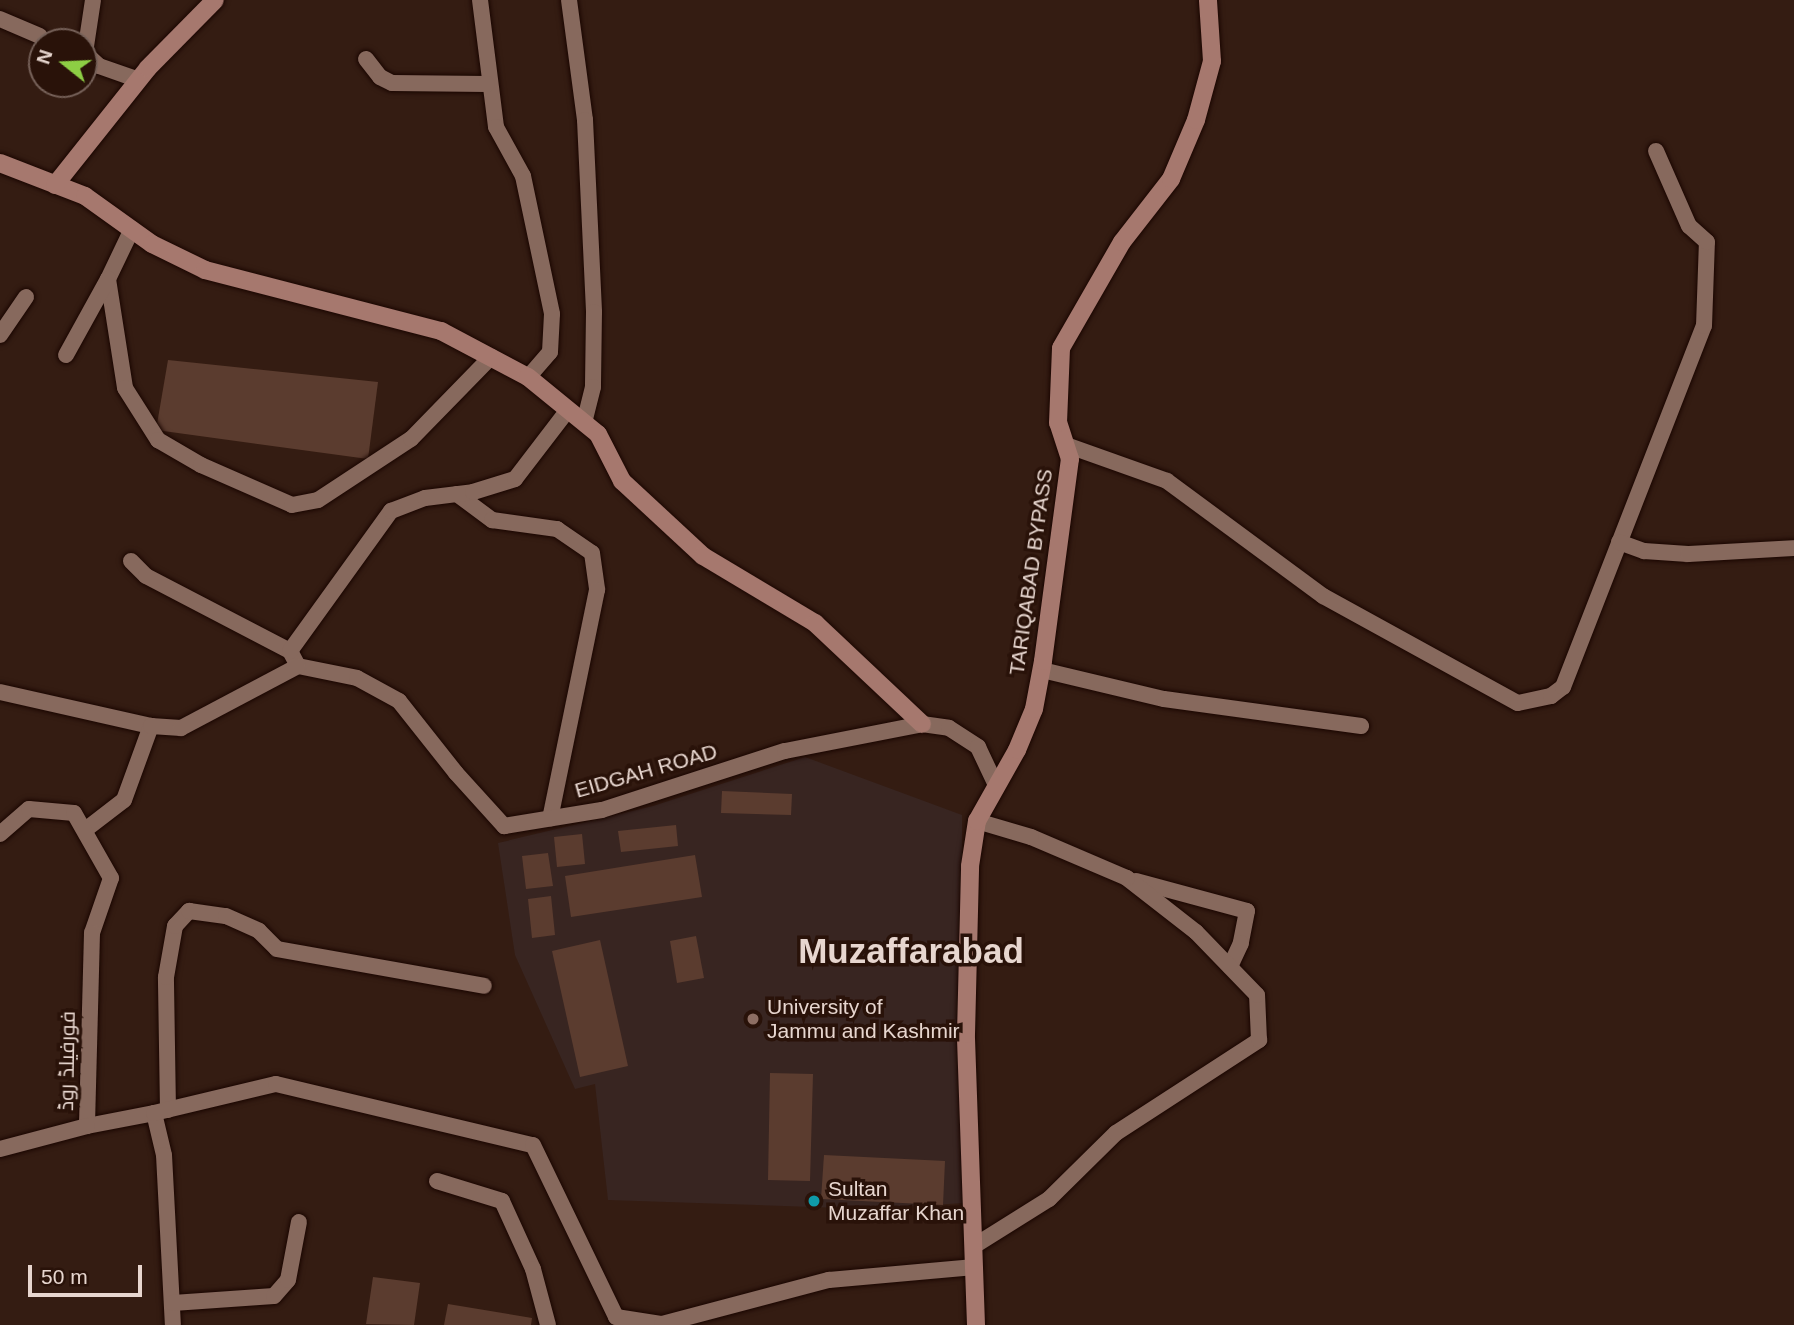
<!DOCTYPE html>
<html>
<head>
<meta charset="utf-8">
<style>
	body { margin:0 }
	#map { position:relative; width:1794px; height:1325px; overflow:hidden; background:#341c12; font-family:Helvetica,Cairo,sans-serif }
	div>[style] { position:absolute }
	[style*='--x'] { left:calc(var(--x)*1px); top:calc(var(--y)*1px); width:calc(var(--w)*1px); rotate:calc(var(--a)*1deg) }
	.education>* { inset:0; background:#382521 }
	.building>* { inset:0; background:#5b3c2f }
	.roads { filter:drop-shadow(0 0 2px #1a0601) drop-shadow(0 0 2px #1a0601) }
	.street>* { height:16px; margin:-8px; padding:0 8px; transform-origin:8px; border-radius:8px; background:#87695d }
	.secondary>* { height:18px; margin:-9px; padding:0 9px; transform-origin:9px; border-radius:9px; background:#a6786e }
	.dots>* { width:19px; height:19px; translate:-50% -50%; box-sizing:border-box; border:4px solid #291209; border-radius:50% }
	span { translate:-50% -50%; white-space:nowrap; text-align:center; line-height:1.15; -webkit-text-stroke:7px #291209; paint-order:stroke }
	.street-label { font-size:21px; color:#e7d6cf }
	.poi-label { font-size:21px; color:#e7d6cf }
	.left { translate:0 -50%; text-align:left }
	.town-label { font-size:35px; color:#e7d6cf; font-weight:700 }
	.north { position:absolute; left:28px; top:28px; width:70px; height:70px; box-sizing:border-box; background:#291209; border:2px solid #756058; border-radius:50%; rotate:288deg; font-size:19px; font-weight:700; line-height:28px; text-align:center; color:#e7d6cf }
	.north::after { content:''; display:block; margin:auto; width:24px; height:32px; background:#8dce44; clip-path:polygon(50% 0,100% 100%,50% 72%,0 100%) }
	.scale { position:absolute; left:28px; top:1265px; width:114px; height:32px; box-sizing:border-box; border:4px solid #e7d6cf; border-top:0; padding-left:9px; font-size:21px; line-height:24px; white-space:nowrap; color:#e7d6cf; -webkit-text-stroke:5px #291209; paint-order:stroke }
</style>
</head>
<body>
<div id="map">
	<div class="education">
		<i style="clip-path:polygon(805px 757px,962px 815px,964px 1203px,870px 1209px,608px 1200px,595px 1084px,575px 1089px,515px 955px,498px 843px,653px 806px)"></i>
	</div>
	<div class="building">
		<i style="clip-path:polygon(168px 360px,378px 382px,368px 459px,156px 430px)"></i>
		<i style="clip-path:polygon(722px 791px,792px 794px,791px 815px,721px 813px)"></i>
		<i style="clip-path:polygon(676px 825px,678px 846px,621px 852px,618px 831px)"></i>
		<i style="clip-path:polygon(582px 834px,585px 864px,557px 867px,554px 837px)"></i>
		<i style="clip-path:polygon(548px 853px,553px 886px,526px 889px,522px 856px)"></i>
		<i style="clip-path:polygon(695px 855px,702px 897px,571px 917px,565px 876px)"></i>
		<i style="clip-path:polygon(551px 896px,555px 935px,532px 938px,528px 899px)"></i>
		<i style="clip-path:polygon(696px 936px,704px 978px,677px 983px,670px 941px)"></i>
		<i style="clip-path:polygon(600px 940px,628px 1066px,580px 1077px,552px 951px)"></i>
		<i style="clip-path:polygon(770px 1073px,813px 1074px,810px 1181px,768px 1180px)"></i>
		<i style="clip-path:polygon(824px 1155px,945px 1161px,943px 1205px,821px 1199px)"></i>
		<i style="clip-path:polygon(373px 1277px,420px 1283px,414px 1325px,366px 1324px)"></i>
		<i style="clip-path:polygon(448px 1304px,532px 1318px,531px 1325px,444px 1325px)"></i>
	</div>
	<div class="roads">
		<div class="street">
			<i style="--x:93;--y:0;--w:54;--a:98.6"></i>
			<i style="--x:85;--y:53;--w:19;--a:43"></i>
			<i style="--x:99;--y:66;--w:42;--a:19.3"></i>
			<i style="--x:480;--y:0;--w:128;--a:82.8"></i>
			<i style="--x:496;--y:127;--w:56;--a:61.1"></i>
			<i style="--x:523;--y:176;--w:141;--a:78.1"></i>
			<i style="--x:552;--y:314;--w:38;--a:93"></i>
			<i style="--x:550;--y:352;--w:33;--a:131"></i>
			<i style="--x:569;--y:0;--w:121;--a:82.4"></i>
			<i style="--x:585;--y:120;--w:192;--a:87.3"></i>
			<i style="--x:594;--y:312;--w:75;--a:90.8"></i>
			<i style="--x:593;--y:387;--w:36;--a:104"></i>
			<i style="--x:0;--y:19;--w:43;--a:23"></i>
			<i style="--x:366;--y:59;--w:23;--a:52"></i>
			<i style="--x:380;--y:77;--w:13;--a:27"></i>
			<i style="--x:392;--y:83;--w:95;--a:0.6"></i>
			<i style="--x:132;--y:229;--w:55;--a:115.6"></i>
			<i style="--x:108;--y:279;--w:110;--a:81.1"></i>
			<i style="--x:125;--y:388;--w:62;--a:57.6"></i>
			<i style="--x:158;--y:440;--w:50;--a:30.2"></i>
			<i style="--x:201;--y:465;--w:99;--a:23.7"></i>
			<i style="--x:292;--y:505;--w:26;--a:-11"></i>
			<i style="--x:318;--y:500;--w:111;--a:-33.3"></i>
			<i style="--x:411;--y:439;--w:115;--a:-45.7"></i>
			<i style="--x:0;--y:335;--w:46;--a:-55.6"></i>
			<i style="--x:66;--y:355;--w:87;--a:-61.1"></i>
			<i style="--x:1066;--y:445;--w:107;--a:19.6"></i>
			<i style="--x:1167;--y:481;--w:194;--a:36.4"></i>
			<i style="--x:1323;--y:596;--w:222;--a:28.8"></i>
			<i style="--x:1518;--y:703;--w:34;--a:-12"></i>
			<i style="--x:1551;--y:696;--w:15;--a:-37"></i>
			<i style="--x:1563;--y:687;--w:388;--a:-68.7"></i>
			<i style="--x:1704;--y:326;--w:84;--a:-88"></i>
			<i style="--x:1707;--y:242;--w:24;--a:-138"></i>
			<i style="--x:1689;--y:226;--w:82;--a:-113.7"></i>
			<i style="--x:457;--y:494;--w:44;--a:36.6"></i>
			<i style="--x:492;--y:520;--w:66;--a:7.9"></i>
			<i style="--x:557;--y:529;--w:42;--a:34.4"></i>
			<i style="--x:592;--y:553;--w:37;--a:82"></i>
			<i style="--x:597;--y:590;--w:233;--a:101.6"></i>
			<i style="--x:1619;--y:542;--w:27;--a:20"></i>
			<i style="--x:1644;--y:551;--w:44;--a:3.9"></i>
			<i style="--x:1688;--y:554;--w:106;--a:-3.2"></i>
			<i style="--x:131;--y:561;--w:21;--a:45"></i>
			<i style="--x:146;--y:576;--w:162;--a:27.5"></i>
			<i style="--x:298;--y:666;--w:60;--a:11.5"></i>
			<i style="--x:357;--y:678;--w:48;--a:28.7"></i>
			<i style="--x:399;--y:701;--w:92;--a:51.6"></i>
			<i style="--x:456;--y:773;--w:72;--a:47.8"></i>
			<i style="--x:504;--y:826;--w:99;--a:-9.3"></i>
			<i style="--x:602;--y:810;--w:192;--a:-17.9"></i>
			<i style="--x:785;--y:751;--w:140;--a:-11.1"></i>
			<i style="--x:922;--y:724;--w:27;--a:8"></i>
			<i style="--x:949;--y:728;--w:35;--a:33"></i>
			<i style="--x:978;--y:747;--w:42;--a:64.7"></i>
			<i style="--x:298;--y:666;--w:17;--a:-118"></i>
			<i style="--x:290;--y:651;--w:173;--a:-54.2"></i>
			<i style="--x:391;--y:511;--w:36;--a:-21"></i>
			<i style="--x:425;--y:498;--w:48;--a:-7.1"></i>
			<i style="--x:473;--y:492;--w:44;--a:-17.2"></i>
			<i style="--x:515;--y:479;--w:87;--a:-52.5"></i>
			<i style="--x:1042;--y:670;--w:125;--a:13.4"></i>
			<i style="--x:1164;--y:699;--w:199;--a:7.8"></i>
			<i style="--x:0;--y:692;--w:155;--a:12.7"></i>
			<i style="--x:85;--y:830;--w:49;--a:-37.6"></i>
			<i style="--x:124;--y:800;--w:79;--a:-70"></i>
			<i style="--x:151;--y:726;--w:30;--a:4"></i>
			<i style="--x:181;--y:728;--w:132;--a:-27.9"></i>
			<i style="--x:0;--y:834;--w:38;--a:-41"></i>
			<i style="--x:29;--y:809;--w:45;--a:5.1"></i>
			<i style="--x:74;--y:813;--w:75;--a:60.4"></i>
			<i style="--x:111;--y:878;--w:58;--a:109.1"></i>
			<i style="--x:92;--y:933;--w:193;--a:91.5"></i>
			<i style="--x:87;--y:1126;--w:68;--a:-11"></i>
			<i style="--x:154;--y:1113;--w:43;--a:76.6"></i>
			<i style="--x:164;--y:1155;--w:170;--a:87"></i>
			<i style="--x:1136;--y:881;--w:115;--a:15.1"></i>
			<i style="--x:1247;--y:911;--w:33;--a:101"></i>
			<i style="--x:1241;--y:943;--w:26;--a:115"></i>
			<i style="--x:168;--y:1110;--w:133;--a:-90.9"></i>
			<i style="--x:166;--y:977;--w:52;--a:-80"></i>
			<i style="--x:175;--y:926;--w:21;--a:-47"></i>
			<i style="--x:189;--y:911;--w:37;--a:8"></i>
			<i style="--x:226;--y:916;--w:36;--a:24"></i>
			<i style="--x:259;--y:931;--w:25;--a:45"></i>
			<i style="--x:277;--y:949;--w:210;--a:10.1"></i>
			<i style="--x:154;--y:1113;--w:125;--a:-13.4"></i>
			<i style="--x:276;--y:1084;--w:264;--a:13.4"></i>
			<i style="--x:533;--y:1145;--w:191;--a:64.2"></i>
			<i style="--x:616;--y:1317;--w:47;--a:8.7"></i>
			<i style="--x:662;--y:1324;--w:173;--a:-14.8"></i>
			<i style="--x:829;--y:1280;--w:146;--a:-5.1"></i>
			<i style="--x:0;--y:1149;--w:90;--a:-14.8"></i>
			<i style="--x:437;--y:1181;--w:68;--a:17.1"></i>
			<i style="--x:502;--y:1201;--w:75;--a:65.5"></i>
			<i style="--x:533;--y:1269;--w:58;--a:75"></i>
			<i style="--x:974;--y:1246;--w:89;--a:-32.1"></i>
			<i style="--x:1049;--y:1199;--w:94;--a:-44.6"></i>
			<i style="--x:1116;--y:1133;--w:171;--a:-33"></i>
			<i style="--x:1259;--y:1040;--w:45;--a:-92.5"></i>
			<i style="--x:1257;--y:995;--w:88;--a:-134.1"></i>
			<i style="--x:1196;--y:932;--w:88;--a:-142"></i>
			<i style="--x:1127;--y:878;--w:104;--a:-156.9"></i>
			<i style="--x:1031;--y:837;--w:56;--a:-163.5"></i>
			<i style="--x:173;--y:1303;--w:101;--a:-4"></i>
			<i style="--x:274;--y:1296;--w:21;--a:-49"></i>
			<i style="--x:288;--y:1280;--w:59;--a:-79.3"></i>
		</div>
		<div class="secondary">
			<i style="--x:0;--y:163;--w:91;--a:21.2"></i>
			<i style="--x:85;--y:196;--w:82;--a:35.6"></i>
			<i style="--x:152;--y:244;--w:59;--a:26.1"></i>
			<i style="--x:205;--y:270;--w:244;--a:14.5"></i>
			<i style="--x:441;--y:331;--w:98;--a:27.9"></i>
			<i style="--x:528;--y:377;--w:90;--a:39.2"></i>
			<i style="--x:598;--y:434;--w:53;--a:62.9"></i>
			<i style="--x:622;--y:481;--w:110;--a:42.8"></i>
			<i style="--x:703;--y:556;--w:131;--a:30.9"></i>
			<i style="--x:815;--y:623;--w:147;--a:43.3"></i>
			<i style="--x:55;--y:185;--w:149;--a:-51.5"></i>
			<i style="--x:148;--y:68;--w:95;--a:-45.4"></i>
			<i style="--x:976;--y:1325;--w:291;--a:-92"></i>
			<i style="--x:966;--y:1034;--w:168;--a:-88.6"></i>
			<i style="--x:970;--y:866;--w:46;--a:-81.2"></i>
			<i style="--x:977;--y:821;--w:81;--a:-60.6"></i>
			<i style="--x:1017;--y:750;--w:44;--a:-67.5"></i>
			<i style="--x:1034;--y:709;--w:49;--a:-79.4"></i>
			<i style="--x:1043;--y:661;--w:204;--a:-82.4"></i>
			<i style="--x:1070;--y:459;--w:38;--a:-108"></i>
			<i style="--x:1058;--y:423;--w:75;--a:-87.7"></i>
			<i style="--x:1061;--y:348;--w:122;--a:-60.1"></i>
			<i style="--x:1122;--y:242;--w:80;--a:-52.1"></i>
			<i style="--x:1171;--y:179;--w:64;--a:-67"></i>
			<i style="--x:1196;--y:120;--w:61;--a:-74.8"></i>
			<i style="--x:1212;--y:61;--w:61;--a:-93.8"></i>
		</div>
	</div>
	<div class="dots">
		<i style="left:753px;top:1019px;background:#8d6e63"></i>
		<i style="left:814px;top:1201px;background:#0f9aa8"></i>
	</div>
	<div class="street-label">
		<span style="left:1031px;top:572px;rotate:-82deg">TARIQABAD BYPASS</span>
		<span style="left:646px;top:771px;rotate:-16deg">EIDGAH ROAD</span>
		<span style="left:67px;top:1061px;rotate:-89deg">فورفیلڈ روڈ</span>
	</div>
	<div class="poi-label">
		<span class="left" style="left:767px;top:1019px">University of<br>Jammu and Kashmir</span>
		<span class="left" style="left:828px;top:1201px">Sultan<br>Muzaffar Khan</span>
	</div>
	<div class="town-label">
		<span style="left:911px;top:951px">Muzaffarabad</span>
	</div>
	<div class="north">N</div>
	<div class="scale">50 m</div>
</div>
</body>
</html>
